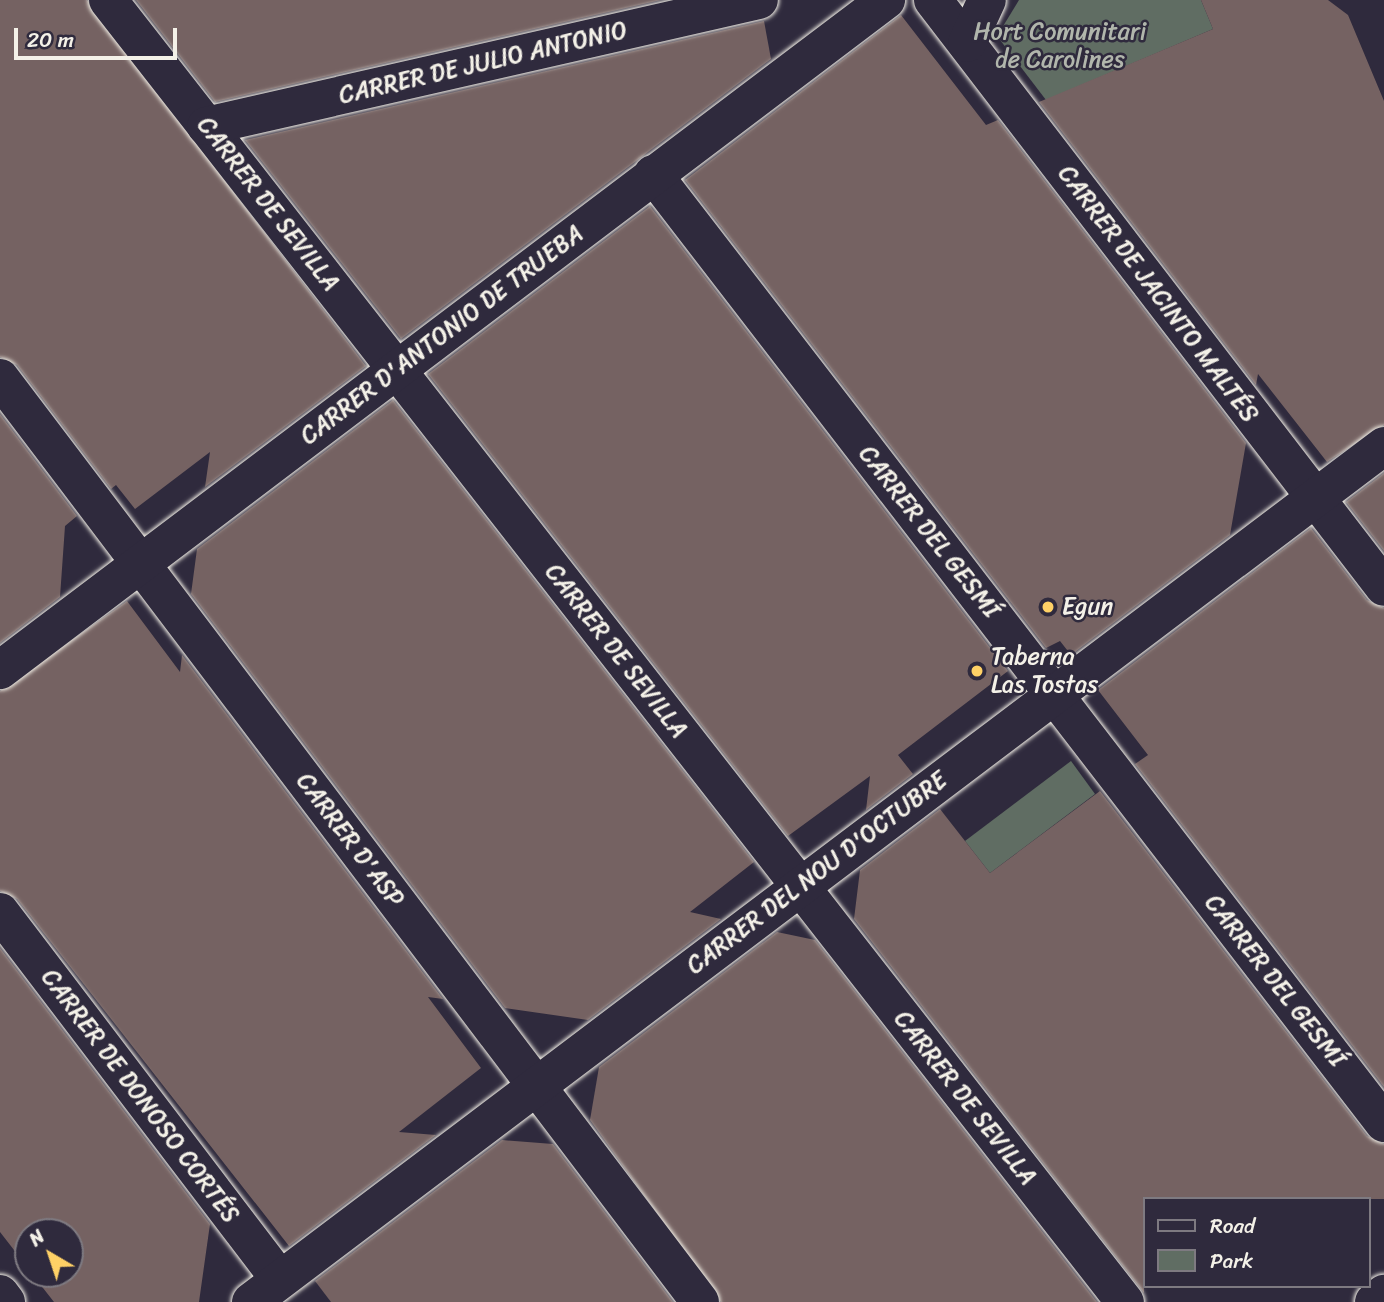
<!DOCTYPE html>
<html>
<head>
<meta charset="utf-8">
<style>
	body { margin:0 }
	#map { position:relative; width:1384px; height:1302px; overflow:hidden; background:#2f2a3d; font-family:Sriracha,sans-serif }
	div>[style] { position:absolute }
	[style*='--x'] { left:calc(var(--x)*1px); top:calc(var(--y)*1px); width:calc(var(--w)*1px); rotate:calc(var(--a)*1deg) }
	.green>* { inset:0; background:#606d63 }
	.building>* { inset:0; background:#756262 }
	.roads { filter:drop-shadow(0 0 2px #f4f1e8) drop-shadow(0 0 2px #f4f1e8) }
	.minor>* { height:38px; margin:-19px; padding:0 19px; transform-origin:19px; border-radius:19px; background:#2f2a3d }
	.dots>* { width:19px; height:19px; translate:-50% -50%; box-sizing:border-box; border:4px solid #2f2a3d; border-radius:50% }
	span { translate:-50% -50%; white-space:nowrap; text-align:center; line-height:1.15; -webkit-text-stroke:5px #2f2a3d; paint-order:stroke }
	.park-label { font-size:24px; color:#b1b6ac }
	.street-label { font-size:24px; color:#f4f1e8 }
	.poi-label { font-size:24px; color:#f4f1e8 }
	.left { translate:0 -50%; text-align:left }
	.legend { position:absolute; left:1143px; top:1197px; width:228px; height:91px; box-sizing:border-box; background:#2f2a3d; border:2px solid #7e7a81; margin:0; padding:9px 12px; list-style:none; font-size:21px; color:#f4f1e8 }
	.legend li { display:flex; align-items:center; gap:14px; height:35px }
	.legend b { width:35px; border:2px solid #7e7a81 }
	.north { position:absolute; left:14px; top:1218px; width:70px; height:70px; box-sizing:border-box; background:#2f2a3d; border:2px solid #7e7a81; border-radius:50%; rotate:321deg; font-size:19px; font-weight:700; line-height:28px; text-align:center; color:#f4f1e8 }
	.north::after { content:''; display:block; margin:auto; width:24px; height:32px; background:#ffd166; clip-path:polygon(50% 0,100% 100%,50% 72%,0 100%) }
	.scale { position:absolute; left:14px; top:28px; width:163px; height:32px; box-sizing:border-box; border:4px solid #f4f1e8; border-top:0; padding-left:9px; font-size:21px; line-height:24px; white-space:nowrap; color:#f4f1e8; -webkit-text-stroke:5px #2f2a3d; paint-order:stroke }
</style>
</head>
<body>
<div id="map">
	<div class="green">
		<i style="clip-path:polygon(1019px 0,1201px 0,1213px 29px,1046px 100px,997px 36px)"></i>
		<i style="clip-path:polygon(1071px 761px,1095px 794px,990px 873px,965px 841px)"></i>
	</div>
	<div class="building">
		<i style="clip-path:polygon(0 0,87px 0,366px 366px,205px 487px,210px 452px,135px 509px,116px 485px,111px 489px,17px 365px,0 357px)"></i>
		<i style="clip-path:polygon(136px 0,661px 0,215px 102px)"></i>
		<i style="clip-path:polygon(1201px 0,1328px 0,1348px 15px,1384px 101px,1384px 425px,1327px 462px,1258px 374px,1256px 385px,1039px 102px,1213px 29px)"></i>
		<i style="clip-path:polygon(901px 15px,986px 125px,998px 120px,1246px 443px,1230px 535px,1071px 655px,1060px 641px,1046px 648px,685px 180px)"></i>
		<i style="clip-path:polygon(764px 21px,771px 59px,401px 339px,245px 140px)"></i>
		<i style="clip-path:polygon(650px 206px,1008px 671px,898px 755px,913px 774px,866px 810px,870px 776px,788px 836px,428px 374px)"></i>
		<i style="clip-path:polygon(393px 400px,754px 862px,690px 912px,721px 919px,588px 1020px,505px 1008px,191px 594px,197px 549px)"></i>
		<i style="clip-path:polygon(0 414px,77px 516px,65px 526px,60px 597px,0 643px)"></i>
		<i style="clip-path:polygon(1384px 473px,1384px 551px,1346px 502px)"></i>
		<i style="clip-path:polygon(1311px 528px,1367px 600px,1384px 608px,1384px 1087px,1135px 764px,1148px 755px,1098px 690px)"></i>
		<i style="clip-path:polygon(127px 601px,180px 672px,182px 655px,443px 999px,428px 997px,481px 1068px,399px 1132px,436px 1135px,289px 1246px,17px 899px,0 891px,0 691px)"></i>
		<i style="clip-path:polygon(1100px 791px,1367px 1136px,1384px 1144px,1384px 1199px,1144px 1199px,1144px 1293px,854px 919px,860px 870px,940px 809px,990px 873px)"></i>
		<i style="clip-path:polygon(777px 932px,815px 940px,1097px 1302px,721px 1302px,590px 1120px,599px 1067px)"></i>
		<i style="clip-path:polygon(0 948px,210px 1224px,199px 1302px,54px 1302px,32px 1274px,70px 1274px,70px 1232px,28px 1232px,28px 1268px,0 1232px)"></i>
		<i style="clip-path:polygon(502px 1140px,553px 1144px,673px 1302px,331px 1302px,315px 1281px)"></i>
	</div>
	<div class="roads">
		<div class="minor">
			<i style="--x:108;--y:0;--w:1652;--a:52.01"></i>
			<i style="--x:933;--y:0;--w:740;--a:52.46"></i>
			<i style="--x:967;--y:43;--w:47;--a:-65.1"></i>
			<i style="--x:206;--y:126;--w:567;--a:-12.84"></i>
			<i style="--x:653;--y:174;--w:1198;--a:52.39"></i>
			<i style="--x:0;--y:378;--w:1159;--a:52.85"></i>
			<i style="--x:0;--y:670;--w:1111;--a:-37.1"></i>
			<i style="--x:0;--y:912;--w:462;--a:52.7"></i>
			<i style="--x:0;--y:1294;--w:10;--a:53"></i>
			<i style="--x:251;--y:1302;--w:1420;--a:-37.07"></i>
			<i style="--x:1374;--y:1302;--w:13;--a:-39"></i>
		</div>
	</div>
	<div class="dots">
		<i style="left:1048px;top:607px;background:#ffd166"></i>
		<i style="left:977px;top:671px;background:#ffd166"></i>
	</div>
	<div class="park-label">
		<span style="left:1060px;top:46px">Hort Comunitari<br>de Carolines</span>
	</div>
	<div class="street-label">
		<span style="left:483px;top:63px;rotate:-13deg">CARRER DE JULIO ANTONIO</span>
		<span style="left:268px;top:204px;rotate:52deg">CARRER DE SEVILLA</span>
		<span style="left:1158px;top:294px;rotate:53deg">CARRER DE JACINTO MALTÉS</span>
		<span style="left:442px;top:335px;rotate:-37deg">CARRER D'ANTONIO DE TRUEBA</span>
		<span style="left:929px;top:532px;rotate:52deg">CARRER DEL GESMÍ</span>
		<span style="left:616px;top:651px;rotate:52deg">CARRER DE SEVILLA</span>
		<span style="left:350px;top:840px;rotate:53deg">CARRER D'ASP</span>
		<span style="left:817px;top:873px;rotate:-37deg">CARRER DEL NOU D'OCTUBRE</span>
		<span style="left:1275px;top:981px;rotate:52deg">CARRER DEL GESMÍ</span>
		<span style="left:140px;top:1096px;rotate:53deg">CARRER DE DONOSO CORTÉS</span>
		<span style="left:965px;top:1098px;rotate:52deg">CARRER DE SEVILLA</span>
	</div>
	<div class="poi-label">
		<span class="left" style="left:1062px;top:607px">Egun</span>
		<span class="left" style="left:991px;top:671px">Taberna<br>Las Tostas</span>
	</div>
	<ul class="legend">
	<li><b style="height:9px;background:#2f2a3d"></b>Road</li>
	<li><b style="height:19px;background:#606d63"></b>Park</li>
	</ul>
	<div class="north">N</div>
	<div class="scale">20 m</div>
</div>
</body>
</html>
